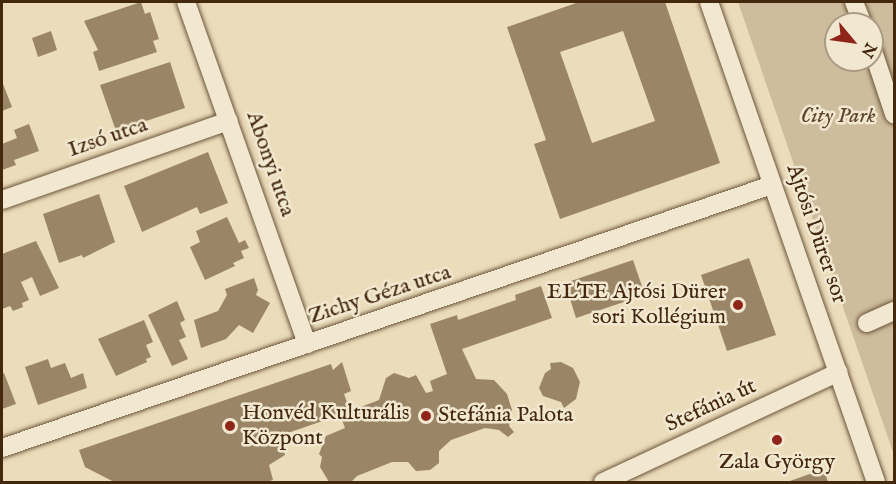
<!DOCTYPE html>
<html>
<head>
<meta charset="utf-8">
<style>
	body { margin:0 }
	#map { position:relative; width:896px; height:484px; overflow:hidden; background:#ebdcba; font-family:"IM FELL English",serif }
	div>[style] { position:absolute }
	[style*='--x'] { left:calc(var(--x)*1px); top:calc(var(--y)*1px); width:calc(var(--w)*1px); rotate:calc(var(--a)*1deg) }
	.green>* { inset:0; background:#cebd9d }
	.building>* { inset:0; background:#9a8667 }
	.roads { filter:drop-shadow(0 0 2px #6d5539) drop-shadow(0 0 2px #6d5539) }
	.minor>* { height:18px; margin:-9px; padding:0 9px; transform-origin:9px; border-radius:9px; background:#f2e8d2 }
	.dots>* { width:16px; height:16px; translate:-50% -50%; box-sizing:border-box; border:3px solid #f2e8d2; border-radius:50% }
	span { translate:-50% -50%; white-space:nowrap; text-align:center; line-height:1.15; -webkit-text-stroke:5px #f2e8d2; paint-order:stroke }
	.park-label { font-size:22px; color:#5f462b; font-style:italic }
	.street-label { font-size:22px; color:#43280e }
	.poi-label { font-size:22px; color:#43280e }
	.right { translate:-100% -50%; text-align:right }
	.left { translate:0 -50%; text-align:left }
	.frame { position:absolute; inset:0; border:3px solid #43280e; pointer-events:none }
	.north { position:absolute; left:824px; top:12px; width:60px; height:60px; box-sizing:border-box; background:#f2e8d2; border:2px solid #ac9b84; border-radius:50%; rotate:119deg; font-size:16px; font-weight:700; line-height:24px; text-align:center; color:#43280e }
	.north::after { content:''; display:block; margin:auto; width:21px; height:27px; background:#8f2418; clip-path:polygon(50% 0,100% 100%,50% 72%,0 100%) }
</style>
</head>
<body>
<div id="map">
	<div class="green">
		<i style="clip-path:polygon(evenodd,738px 2px,894px 2px,894px 455px,738px 2px,836px 24px,872px 24px,872px 60px,836px 60px,836px 24px)"></i>
	</div>
	<div class="building">
		<i style="clip-path:polygon(141px 2px,145px 14px,150px 12px,159px 39px,153px 41px,157px 52px,99px 71px,93px 52px,98px 50px,84px 21px)"></i>
		<i style="clip-path:polygon(evenodd,579px 2px,665px 2px,720px 163px,560px 219px,534px 144px,546px 140px,507px 27px,579px 2px,623px 31px,655px 121px,592px 143px,560px 52px,623px 31px)"></i>
		<i style="clip-path:polygon(51px 31px,57px 50px,38px 57px,32px 38px)"></i>
		<i style="clip-path:polygon(170px 62px,185px 108px,116px 131px,100px 85px)"></i>
		<i style="clip-path:polygon(3px 84px,12px 107px,2px 111px,2px 85px)"></i>
		<i style="clip-path:polygon(29px 124px,39px 151px,14px 160px,16px 165px,2px 170px,2px 144px,17px 138px,14px 130px)"></i>
		<i style="clip-path:polygon(208px 152px,228px 203px,200px 214px,197px 207px,142px 232px,124px 186px)"></i>
		<i style="clip-path:polygon(99px 194px,115px 242px,83px 258px,82px 255px,59px 263px,43px 214px)"></i>
		<i style="clip-path:polygon(227px 217px,239px 243px,245px 240px,249px 248px,241px 251px,244px 258px,233px 263px,235px 266px,205px 280px,190px 247px,200px 242px,196px 231px)"></i>
		<i style="clip-path:polygon(36px 241px,59px 288px,40px 296px,32px 277px,21px 282px,29px 300px,22px 303px,23px 307px,13px 311px,10px 306px,2px 309px,2px 254px)"></i>
		<i style="clip-path:polygon(749px 258px,776px 335px,727px 351px,701px 275px)"></i>
		<i style="clip-path:polygon(633px 260px,645px 295px,576px 318px,565px 283px)"></i>
		<i style="clip-path:polygon(254px 278px,258px 290px,256px 295px,270px 303px,253px 333px,239px 325px,226px 339px,201px 348px,194px 320px,218px 311px,227px 295px,225px 289px)"></i>
		<i style="clip-path:polygon(541px 286px,552px 318px,462px 349px,476px 379px,494px 380px,507px 394px,512px 410px,509px 426px,514px 432px,508px 437px,499px 430px,485px 428px,451px 440px,439px 451px,439px 463px,430px 470px,416px 471px,408px 462px,392px 462px,357px 476px,351px 482px,329px 482px,320px 467px,322px 457px,319px 454px,326px 436px,345px 428px,340px 415px,279px 436px,285px 455px,269px 465px,273px 480px,266px 482px,114px 482px,85px 467px,79px 450px,331px 364px,333px 370px,342px 362px,351px 391px,344px 394px,350px 411px,379px 400px,386px 378px,394px 373px,409px 378px,416px 375px,426px 393px,433px 391px,430px 381px,447px 374px,430px 324px,457px 315px,458px 320px,516px 300px,515px 295px)"></i>
		<i style="clip-path:polygon(177px 301px,185px 320px,180px 323px,186px 337px,179px 340px,188px 359px,172px 366px,148px 315px)"></i>
		<i style="clip-path:polygon(144px 320px,153px 342px,146px 345px,151px 357px,146px 359px,147px 362px,116px 376px,98px 339px)"></i>
		<i style="clip-path:polygon(48px 359px,51px 368px,65px 363px,71px 378px,83px 373px,87px 388px,38px 405px,25px 367px)"></i>
		<i style="clip-path:polygon(561px 362px,573px 368px,580px 382px,576px 399px,564px 408px,561px 402px,543px 396px,539px 388px,545px 373px,551px 369px,550px 363px)"></i>
		<i style="clip-path:polygon(4px 373px,16px 404px,2px 409px,2px 374px)"></i>
		<i style="clip-path:polygon(824px 469px,828px 482px,787px 482px)"></i>
	</div>
	<div class="roads">
		<div class="minor">
			<i style="--x:186;--y:2;--w:363;--a:70.5"></i>
			<i style="--x:709;--y:2;--w:508;--a:70.82"></i>
			<i style="--x:854;--y:2;--w:24;--a:68"></i>
			<i style="--x:872;--y:48;--w:70;--a:71.6"></i>
			<i style="--x:2;--y:200;--w:240;--a:-19.2"></i>
			<i style="--x:867;--y:323;--w:30;--a:-24"></i>
			<i style="--x:2;--y:448;--w:814;--a:-18.86"></i>
			<i style="--x:603;--y:482;--w:260;--a:-25"></i>
		</div>
	</div>
	<div class="dots">
		<i style="left:738px;top:305px;background:#8f2418"></i>
		<i style="left:426px;top:416px;background:#8f2418"></i>
		<i style="left:230px;top:426px;background:#8f2418"></i>
		<i style="left:777px;top:440px;background:#8f2418"></i>
	</div>
	<div class="park-label">
		<span style="left:838px;top:117px">City Park</span>
	</div>
	<div class="street-label">
		<span style="left:108px;top:138px;rotate:-19deg">Izsó utca</span>
		<span style="left:270px;top:164px;rotate:71deg">Abonyi utca</span>
		<span style="left:816px;top:234px;rotate:71deg">Ajtósi Dürer sor</span>
		<span style="left:380px;top:295px;rotate:-18deg">Zichy Géza utca</span>
		<span style="left:711px;top:406px;rotate:-25deg">Stefánia út</span>
	</div>
	<div class="poi-label">
		<span class="right" style="left:726px;top:305px">ELTE Ajtósi Dürer<br>sori Kollégium</span>
		<span class="left" style="left:242px;top:426px">Honvéd Kulturális<br>Központ</span>
		<span class="left" style="left:438px;top:416px">Stefánia Palota</span>
		<span style="left:777px;top:463px">Zala György</span>
	</div>
	<div class="frame"></div>
	<div class="north">N</div>
</div>
</body>
</html>
